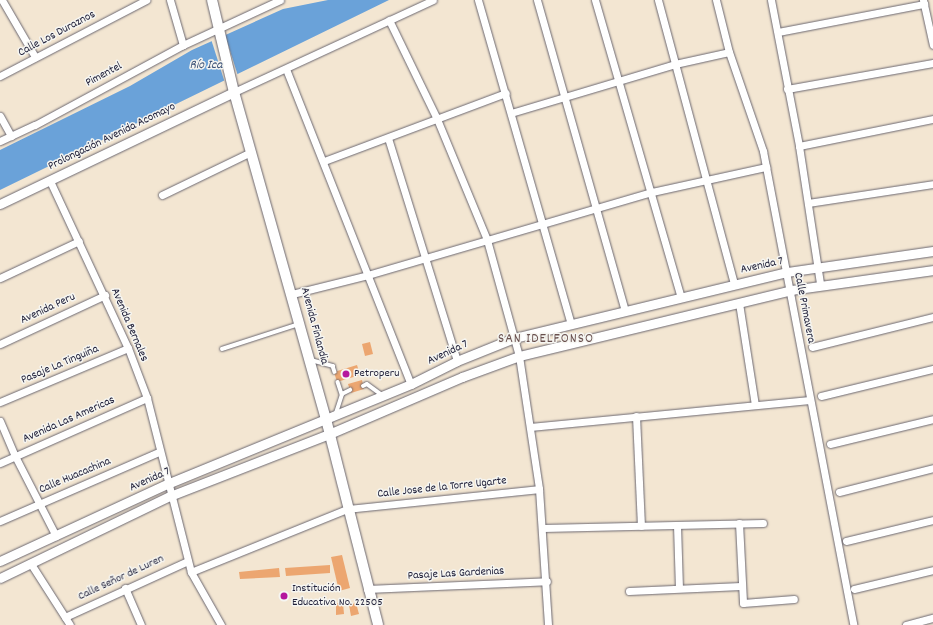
<!DOCTYPE html>
<html>
<head>
<meta charset="utf-8">
<style>
	body { margin:0 }
	#map { position:relative; width:933px; height:625px; overflow:hidden; background:#f3e6d2; font-family:Dekko,sans-serif }
	div>[style] { position:absolute }
	[style*='--x'] { left:calc(var(--x)*1px); top:calc(var(--y)*1px); width:calc(var(--w)*1px); rotate:calc(var(--a)*1deg) }
	.water>* { inset:0; background:#6aa2d9 }
	.pier>* { inset:0; background:#f3e6d2 }
	.building>* { inset:0; background:#eca670 }
	.roads { filter:drop-shadow(0 0 1px #6b6770) drop-shadow(0 0 1px #6b6770) }
	.service>* { height:3.5px; margin:-1.75px; padding:0 1.75px; transform-origin:1.75px; border-radius:1.75px; background:#fff }
	.minor>* { height:7px; margin:-3.5px; padding:0 3.5px; transform-origin:3.5px; border-radius:3.5px; background:#fff }
	.tertiary>* { height:9px; margin:-4.5px; padding:0 4.5px; transform-origin:4.5px; border-radius:4.5px; background:#fff }
	.secondary>* { height:10px; margin:-5px; padding:0 5px; transform-origin:5px; border-radius:5px; background:#fff }
	.dots>* { width:11px; height:11px; translate:-50% -50%; box-sizing:border-box; border:2px solid #f6f6f2; border-radius:50% }
	span { translate:-50% -50%; white-space:nowrap; text-align:center; line-height:1.15; -webkit-text-stroke:3px #f6f6f2; paint-order:stroke }
	.street-label { font-size:12px; color:#22223b }
	.poi-label { font-size:12px; color:#22223b }
	.left { translate:0 -50%; text-align:left }
	.water-label { font-size:13px; color:#3f557a; font-style:italic }
	.quarter-label { font-size:14px; color:#69504e; letter-spacing:1px }
</style>
</head>
<body>
<div id="map">
	<div class="water">
		<i style="clip-path:polygon(328px 0,389px 0,0 190px,0 150px,130px 86px,192px 50px,283px 9px)"></i>
	</div>
	<div class="pier">
		<i style="clip-path:polygon(225px 35px,238px 76px,225px 83px,211px 39px)"></i>
	</div>
	<div class="building">
		<i style="clip-path:polygon(370px 342px,373px 354px,365px 356px,362px 344px)"></i>
		<i style="clip-path:polygon(357px 365px,360px 375px,337px 382px,334px 372px)"></i>
		<i style="clip-path:polygon(362px 380px,364px 389px,351px 393px,348px 384px)"></i>
		<i style="clip-path:polygon(342px 555px,350px 588px,339px 591px,331px 557px)"></i>
		<i style="clip-path:polygon(330px 565px,330px 573px,286px 576px,285px 568px)"></i>
		<i style="clip-path:polygon(279px 568px,280px 577px,240px 579px,239px 572px)"></i>
		<i style="clip-path:polygon(336px 603px,343px 603px,344px 614px,336px 615px)"></i>
		<i style="clip-path:polygon(356px 603px,359px 614px,351px 616px,349px 605px)"></i>
	</div>
	<div class="roads">
		<div class="service">
			<i style="--x:222;--y:349;--w:81;--a:-18"></i>
			<i style="--x:311;--y:360;--w:23;--a:15"></i>
			<i style="--x:333;--y:366;--w:6;--a:72"></i>
			<i style="--x:338;--y:382;--w:13;--a:72"></i>
			<i style="--x:363;--y:386;--w:4;--a:-27"></i>
			<i style="--x:367;--y:384;--w:19;--a:36"></i>
			<i style="--x:336;--y:413;--w:20;--a:-72"></i>
			<i style="--x:342;--y:394;--w:9;--a:-27"></i>
		</div>
		<div class="minor">
			<i style="--x:2;--y:0;--w:66;--a:59.9"></i>
			<i style="--x:170;--y:0;--w:47;--a:73.9"></i>
			<i style="--x:478;--y:0;--w:337;--a:74"></i>
			<i style="--x:537;--y:0;--w:323;--a:74.2"></i>
			<i style="--x:595;--y:0;--w:310;--a:73.9"></i>
			<i style="--x:658;--y:0;--w:294;--a:75"></i>
			<i style="--x:716;--y:0;--w:54;--a:76"></i>
			<i style="--x:729;--y:52;--w:105;--a:71"></i>
			<i style="--x:763;--y:151;--w:482;--a:79.2"></i>
			<i style="--x:771;--y:0;--w:149;--a:79.1"></i>
			<i style="--x:799;--y:146;--w:140;--a:81.3"></i>
			<i style="--x:923;--y:0;--w:46;--a:77.5"></i>
			<i style="--x:389;--y:20;--w:110;--a:64.1"></i>
			<i style="--x:437;--y:119;--w:131;--a:67.5"></i>
			<i style="--x:487;--y:240;--w:120;--a:74.6"></i>
			<i style="--x:519;--y:356;--w:134;--a:81.4"></i>
			<i style="--x:539;--y:489;--w:136;--a:86.2"></i>
			<i style="--x:778;--y:32;--w:149;--a:-10.9"></i>
			<i style="--x:286;--y:69;--w:339;--a:68.4"></i>
			<i style="--x:0;--y:76;--w:165;--a:-27.5"></i>
			<i style="--x:787;--y:89;--w:148;--a:-10.1"></i>
			<i style="--x:234;--y:92;--w:219;--a:-24.8"></i>
			<i style="--x:511;--y:113;--w:171;--a:-16.6"></i>
			<i style="--x:675;--y:64;--w:55;--a:-12.5"></i>
			<i style="--x:0;--y:116;--w:23;--a:61"></i>
			<i style="--x:388;--y:138;--w:233;--a:72.8"></i>
			<i style="--x:0;--y:141;--w:38;--a:-25"></i>
			<i style="--x:35;--y:125;--w:168;--a:-28.4"></i>
			<i style="--x:183;--y:45;--w:107;--a:-24.9"></i>
			<i style="--x:799;--y:146;--w:137;--a:-11.4"></i>
			<i style="--x:324;--y:161;--w:194;--a:-20.5"></i>
			<i style="--x:50;--y:181;--w:184;--a:65"></i>
			<i style="--x:128;--y:348;--w:53;--a:69.2"></i>
			<i style="--x:147;--y:398;--w:179;--a:75.8"></i>
			<i style="--x:191;--y:572;--w:61;--a:60.5"></i>
			<i style="--x:162;--y:195;--w:99;--a:-25.8"></i>
			<i style="--x:808;--y:203;--w:126;--a:-8.6"></i>
			<i style="--x:0;--y:278;--w:87;--a:-25.1"></i>
			<i style="--x:292;--y:294;--w:78;--a:-14"></i>
			<i style="--x:368;--y:275;--w:296;--a:-16.3"></i>
			<i style="--x:652;--y:192;--w:117;--a:-12.4"></i>
			<i style="--x:739;--y:303;--w:103;--a:81.1"></i>
			<i style="--x:0;--y:344;--w:116;--a:-25"></i>
			<i style="--x:812;--y:347;--w:125;--a:-13.9"></i>
			<i style="--x:821;--y:396;--w:115;--a:-13.6"></i>
			<i style="--x:0;--y:402;--w:139;--a:-22.9"></i>
			<i style="--x:636;--y:416;--w:110;--a:87.4"></i>
			<i style="--x:0;--y:421;--w:38;--a:67"></i>
			<i style="--x:15;--y:456;--w:90;--a:62.9"></i>
			<i style="--x:530;--y:427;--w:281;--a:-5.5"></i>
			<i style="--x:830;--y:444;--w:106;--a:-13.6"></i>
			<i style="--x:0;--y:463;--w:161;--a:-23.9"></i>
			<i style="--x:839;--y:492;--w:97;--a:-14.3"></i>
			<i style="--x:0;--y:521;--w:173;--a:-23.5"></i>
			<i style="--x:739;--y:523;--w:80;--a:87.1"></i>
			<i style="--x:743;--y:603;--w:51;--a:-4.5"></i>
			<i style="--x:677;--y:525;--w:63;--a:88.2"></i>
			<i style="--x:543;--y:528;--w:220;--a:-1.3"></i>
			<i style="--x:846;--y:541;--w:89;--a:-13.6"></i>
			<i style="--x:31;--y:564;--w:72;--a:57.4"></i>
			<i style="--x:191;--y:572;--w:168;--a:-22"></i>
			<i style="--x:347;--y:509;--w:193;--a:-5.9"></i>
			<i style="--x:125;--y:588;--w:40;--a:66.6"></i>
			<i style="--x:367;--y:589;--w:180;--a:-2.5"></i>
			<i style="--x:854;--y:589;--w:81;--a:-13.5"></i>
			<i style="--x:629;--y:591;--w:112;--a:-2.6"></i>
			<i style="--x:65;--y:617;--w:135;--a:-24.5"></i>
			<i style="--x:906;--y:625;--w:28;--a:-15"></i>
		</div>
		<div class="tertiary">
			<i style="--x:0;--y:204;--w:259;--a:-25.6"></i>
			<i style="--x:0;--y:561;--w:184;--a:-24.8"></i>
			<i style="--x:167;--y:484;--w:264;--a:-22.3"></i>
			<i style="--x:411;--y:384;--w:51;--a:-26.6"></i>
			<i style="--x:457;--y:361;--w:61;--a:-22"></i>
			<i style="--x:514;--y:338;--w:281;--a:-13.6"></i>
			<i style="--x:787;--y:272;--w:148;--a:-8.2"></i>
			<i style="--x:0;--y:578;--w:189;--a:-25.8"></i>
			<i style="--x:170;--y:496;--w:171;--a:-21.3"></i>
			<i style="--x:329;--y:434;--w:145;--a:-23.2"></i>
			<i style="--x:462;--y:377;--w:61;--a:-20.2"></i>
			<i style="--x:519;--y:356;--w:280;--a:-13.6"></i>
			<i style="--x:791;--y:290;--w:143;--a:-8"></i>
		</div>
		<div class="secondary">
			<i style="--x:212;--y:0;--w:95;--a:76.6"></i>
			<i style="--x:234;--y:92;--w:340;--a:74.3"></i>
			<i style="--x:326;--y:419;--w:212;--a:75.8"></i>
		</div>
	</div>
	<div class="dots">
		<i style="left:346px;top:374px;background:#b5179e"></i>
		<i style="left:284px;top:596px;background:#b5179e"></i>
	</div>
	<div class="street-label">
		<span style="left:57px;top:34px;rotate:-28deg">Calle Los Duraznos</span>
		<span style="left:104px;top:75px;rotate:-28deg">Pimentel</span>
		<span style="left:112px;top:137px;rotate:-26deg">Prolongación Avenida Acomayo</span>
		<span style="left:762px;top:266px;rotate:-12deg">Avenida 7</span>
		<span style="left:804px;top:308px;rotate:79deg">Calle Primavera</span>
		<span style="left:48px;top:309px;rotate:-25deg">Avenida Peru</span>
		<span style="left:129px;top:325px;rotate:67deg">Avenida Bernales</span>
		<span style="left:314px;top:326px;rotate:75deg">Avenida Finlandia</span>
		<span style="left:448px;top:353px;rotate:-25deg">Avenida 7</span>
		<span style="left:60px;top:365px;rotate:-23deg">Pasaje La Tinguiña</span>
		<span style="left:69px;top:420px;rotate:-24deg">Avenida Las Americas</span>
		<span style="left:75px;top:476px;rotate:-23deg">Calle Huacachina</span>
		<span style="left:150px;top:480px;rotate:-24deg">Avenida 7</span>
		<span style="left:442px;top:488px;rotate:-6deg">Calle Jose de la Torre Ugarte</span>
		<span style="left:456px;top:574px;rotate:-3deg">Pasaje Las Gardenias</span>
		<span style="left:121px;top:578px;rotate:-25deg">Calle Señor de Luren</span>
	</div>
	<div class="poi-label">
		<span class="left" style="left:354px;top:374px">Petroperu</span>
		<span class="left" style="left:292px;top:596px">Institución<br>Educativa No. 22505</span>
	</div>
	<div class="water-label">
		<span style="left:206px;top:66px">Río Ica</span>
	</div>
	<div class="quarter-label">
		<span style="left:546px;top:339px">SAN IDELFONSO</span>
	</div>
</div>
</body>
</html>
